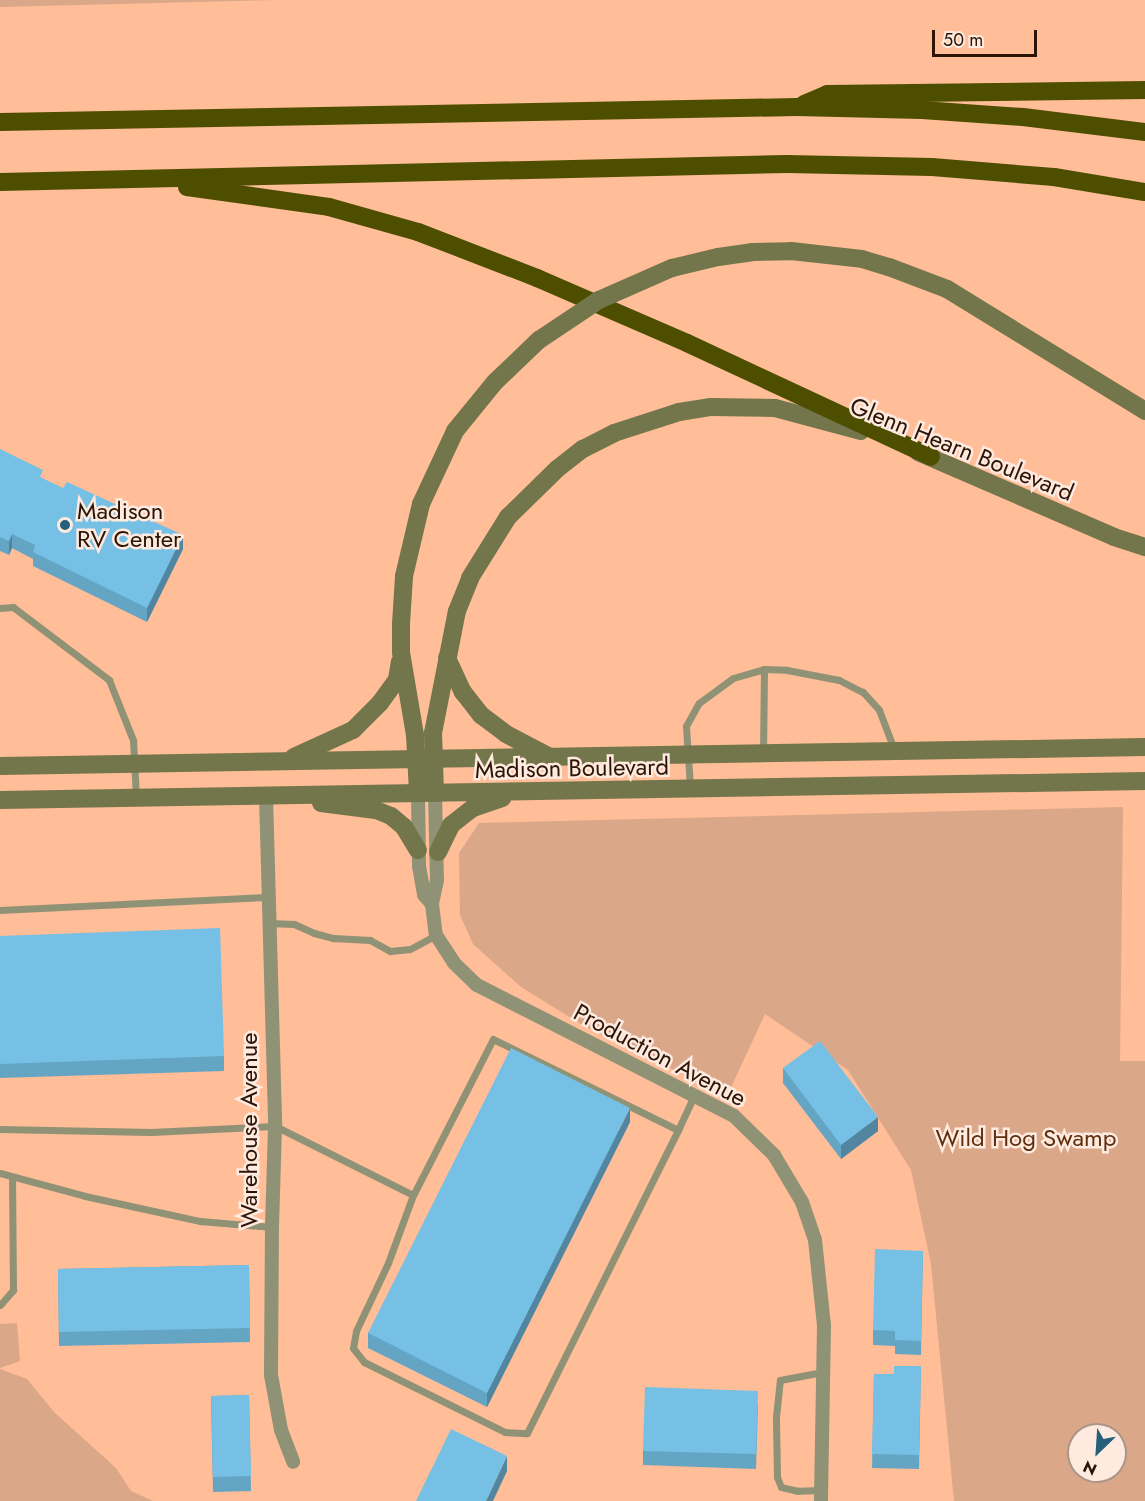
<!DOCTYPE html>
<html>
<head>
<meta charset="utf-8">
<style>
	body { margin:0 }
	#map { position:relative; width:1145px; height:1501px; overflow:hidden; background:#ffbd98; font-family:Jost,sans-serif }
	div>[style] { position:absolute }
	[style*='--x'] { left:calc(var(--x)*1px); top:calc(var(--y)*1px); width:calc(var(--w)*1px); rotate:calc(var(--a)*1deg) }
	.green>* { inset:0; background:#dba789 }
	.lane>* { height:7px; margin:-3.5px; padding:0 3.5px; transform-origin:3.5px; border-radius:3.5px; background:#909276 }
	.street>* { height:14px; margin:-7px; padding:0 7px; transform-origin:7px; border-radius:7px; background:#909276 }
	.secondary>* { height:18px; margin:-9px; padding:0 9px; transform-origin:9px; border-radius:9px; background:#73754a }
	.highway>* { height:18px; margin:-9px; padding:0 9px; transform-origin:9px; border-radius:9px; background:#4d4e00 }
	.secondary-bridge>* { height:18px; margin:-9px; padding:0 9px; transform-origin:9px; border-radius:9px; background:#73754a }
	.wall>* { inset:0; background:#65a5c4 }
	.shaded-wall>* { inset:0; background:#5286a0 }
	.building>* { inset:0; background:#75c0e4 }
	.dots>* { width:16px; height:16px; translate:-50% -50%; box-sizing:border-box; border:3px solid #ffeadf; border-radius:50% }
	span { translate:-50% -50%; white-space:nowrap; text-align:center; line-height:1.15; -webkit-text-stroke:5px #ffeadf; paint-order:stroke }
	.street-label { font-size:24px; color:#2c1507 }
	.poi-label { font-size:24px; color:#2c1507 }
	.left { translate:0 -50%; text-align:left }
	.park-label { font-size:24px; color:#602f0e }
	.north { position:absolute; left:1067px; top:1423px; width:60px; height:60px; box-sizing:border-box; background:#ffeadf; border:2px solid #ab9589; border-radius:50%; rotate:205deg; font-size:16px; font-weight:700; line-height:24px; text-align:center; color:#2c1507 }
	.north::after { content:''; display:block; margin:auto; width:21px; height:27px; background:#265f79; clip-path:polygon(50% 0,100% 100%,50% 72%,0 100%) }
	.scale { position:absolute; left:932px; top:30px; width:105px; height:27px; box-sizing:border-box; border:3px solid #2c1507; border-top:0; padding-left:8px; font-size:18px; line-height:21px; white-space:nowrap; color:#2c1507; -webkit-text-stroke:4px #ffeadf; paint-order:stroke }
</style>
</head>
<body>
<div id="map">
	<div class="green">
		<i style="clip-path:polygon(0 0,274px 0,0 7px)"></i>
		<i style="clip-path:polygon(evenodd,1123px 807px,1120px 1061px,1145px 1061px,1145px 1501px,954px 1501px,931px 1264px,911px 1170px,848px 1070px,765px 1014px,727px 1096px,584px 1026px,521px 987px,473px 944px,460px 915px,459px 853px,479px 823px,1123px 807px,1079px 1435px,1115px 1435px,1115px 1471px,1079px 1471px,1079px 1435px)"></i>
		<i style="clip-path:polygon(17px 1323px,20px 1361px,0 1368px,0 1324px)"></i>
		<i style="clip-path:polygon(0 1369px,27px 1379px,54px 1412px,116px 1468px,131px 1491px,153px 1501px,0 1501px)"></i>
	</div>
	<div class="lane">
		<i style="--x:0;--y:608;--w:13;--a:-4"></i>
		<i style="--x:13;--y:607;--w:121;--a:37.2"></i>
		<i style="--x:109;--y:680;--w:65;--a:68.2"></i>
		<i style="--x:133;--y:740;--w:58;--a:87"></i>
		<i style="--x:763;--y:753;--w:84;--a:-89.3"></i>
		<i style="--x:690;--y:787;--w:61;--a:-93.8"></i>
		<i style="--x:686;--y:726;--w:26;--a:-61"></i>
		<i style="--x:699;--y:703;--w:42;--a:-36.3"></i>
		<i style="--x:733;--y:678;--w:32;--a:-16"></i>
		<i style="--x:764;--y:669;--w:23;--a:2"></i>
		<i style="--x:787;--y:670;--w:53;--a:10.9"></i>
		<i style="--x:839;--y:680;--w:27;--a:27"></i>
		<i style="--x:863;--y:692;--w:24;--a:48"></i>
		<i style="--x:879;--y:710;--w:42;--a:69"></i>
		<i style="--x:0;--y:910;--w:268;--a:-2.8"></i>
		<i style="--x:268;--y:923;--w:26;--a:2"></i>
		<i style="--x:294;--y:924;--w:22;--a:24"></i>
		<i style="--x:314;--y:933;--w:20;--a:15"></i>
		<i style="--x:333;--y:938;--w:37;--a:3"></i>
		<i style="--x:370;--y:940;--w:23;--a:29"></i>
		<i style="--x:390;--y:951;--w:20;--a:-6"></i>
		<i style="--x:410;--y:949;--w:30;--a:-28"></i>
		<i style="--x:0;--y:1129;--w:151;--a:1.1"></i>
		<i style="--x:151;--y:1132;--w:124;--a:-2.8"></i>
		<i style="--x:275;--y:1126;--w:154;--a:26.6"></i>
		<i style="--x:678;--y:1130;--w:206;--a:-153.8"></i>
		<i style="--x:493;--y:1039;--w:175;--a:117.1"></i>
		<i style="--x:413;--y:1195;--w:72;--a:110.2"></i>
		<i style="--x:388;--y:1263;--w:75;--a:115.2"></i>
		<i style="--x:356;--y:1331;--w:17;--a:100"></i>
		<i style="--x:353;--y:1348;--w:18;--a:52"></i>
		<i style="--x:364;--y:1362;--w:157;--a:26.4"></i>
		<i style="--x:505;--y:1432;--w:22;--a:3"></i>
		<i style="--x:527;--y:1433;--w:339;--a:-63.5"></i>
		<i style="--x:678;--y:1130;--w:38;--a:-65"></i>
		<i style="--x:0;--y:1173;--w:88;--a:15.1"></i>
		<i style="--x:85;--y:1196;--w:118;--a:12.3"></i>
		<i style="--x:200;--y:1221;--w:72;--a:4.8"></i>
		<i style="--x:0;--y:1305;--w:20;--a:-49"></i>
		<i style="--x:13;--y:1290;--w:113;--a:-90.5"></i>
		<i style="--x:821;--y:1490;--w:23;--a:178"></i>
		<i style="--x:798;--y:1491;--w:17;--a:-167"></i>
		<i style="--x:781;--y:1487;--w:11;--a:-112"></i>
		<i style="--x:777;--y:1477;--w:60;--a:-91"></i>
		<i style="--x:776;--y:1417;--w:37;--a:-84"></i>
		<i style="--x:780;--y:1380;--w:43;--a:-10.8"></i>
	</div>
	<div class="street">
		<i style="--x:418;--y:792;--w:74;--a:89.2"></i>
		<i style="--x:419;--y:866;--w:29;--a:80"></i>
		<i style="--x:424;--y:895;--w:12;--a:48"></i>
		<i style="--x:435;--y:793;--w:87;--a:88.7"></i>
		<i style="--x:437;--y:880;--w:25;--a:102"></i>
		<i style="--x:432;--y:904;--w:31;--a:83"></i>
		<i style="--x:436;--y:935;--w:33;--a:57"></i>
		<i style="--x:454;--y:963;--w:32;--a:44"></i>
		<i style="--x:477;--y:985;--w:288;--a:27"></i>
		<i style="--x:734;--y:1116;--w:56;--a:44.3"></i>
		<i style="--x:774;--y:1155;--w:55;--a:59.2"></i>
		<i style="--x:802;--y:1202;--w:40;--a:71.1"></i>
		<i style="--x:815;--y:1240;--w:86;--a:84"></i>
		<i style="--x:824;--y:1326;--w:175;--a:91"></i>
		<i style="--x:266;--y:796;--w:330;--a:88.4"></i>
		<i style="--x:275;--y:1126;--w:101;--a:91.7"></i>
		<i style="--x:272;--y:1227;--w:148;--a:90.4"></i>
		<i style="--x:271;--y:1375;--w:56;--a:79.7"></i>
		<i style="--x:281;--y:1430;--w:34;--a:69"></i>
	</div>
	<div class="secondary">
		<i style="--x:672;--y:268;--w:47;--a:-13.4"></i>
		<i style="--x:718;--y:257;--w:34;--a:-8"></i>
		<i style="--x:752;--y:252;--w:39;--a:-1"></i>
		<i style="--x:791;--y:251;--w:71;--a:6.4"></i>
		<i style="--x:862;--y:259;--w:28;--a:17"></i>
		<i style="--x:889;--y:267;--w:62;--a:20.8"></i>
		<i style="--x:947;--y:289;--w:233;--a:31.6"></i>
		<i style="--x:918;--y:452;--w:214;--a:23.4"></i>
		<i style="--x:1114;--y:537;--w:33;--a:18"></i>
		<i style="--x:447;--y:658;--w:38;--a:65"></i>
		<i style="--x:463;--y:692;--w:29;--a:52"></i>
		<i style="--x:481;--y:715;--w:31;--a:37"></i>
		<i style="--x:506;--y:734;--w:47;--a:27.6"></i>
		<i style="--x:294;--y:757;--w:65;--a:-24.6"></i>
		<i style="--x:353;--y:730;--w:38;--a:-45"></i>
		<i style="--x:380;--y:703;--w:29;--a:-54"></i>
		<i style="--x:397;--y:680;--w:18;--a:-81"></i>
		<i style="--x:0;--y:766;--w:1145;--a:-0.95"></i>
		<i style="--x:418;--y:792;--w:57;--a:-93"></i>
		<i style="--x:415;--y:735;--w:84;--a:-99.6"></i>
		<i style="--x:401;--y:652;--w:28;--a:-90"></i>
		<i style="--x:401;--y:624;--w:48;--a:-86.4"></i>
		<i style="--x:404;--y:576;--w:74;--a:-76.7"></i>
		<i style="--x:421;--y:504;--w:81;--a:-65"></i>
		<i style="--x:455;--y:431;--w:63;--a:-50.8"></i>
		<i style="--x:495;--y:382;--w:61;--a:-43.7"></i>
		<i style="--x:435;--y:793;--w:60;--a:-91.9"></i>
		<i style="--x:433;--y:733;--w:124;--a:-78.9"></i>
		<i style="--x:457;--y:611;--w:35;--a:-68"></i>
		<i style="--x:470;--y:578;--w:72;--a:-58.1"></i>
		<i style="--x:508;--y:517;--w:69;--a:-44.4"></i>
		<i style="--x:557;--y:469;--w:33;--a:-38"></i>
		<i style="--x:583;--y:449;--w:35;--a:-27"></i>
		<i style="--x:614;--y:433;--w:68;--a:-17.9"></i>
		<i style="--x:679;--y:412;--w:31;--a:-9"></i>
		<i style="--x:710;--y:407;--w:65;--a:0.9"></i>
		<i style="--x:775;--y:408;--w:89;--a:15"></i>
		<i style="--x:0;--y:800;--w:1145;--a:-0.95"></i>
		<i style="--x:321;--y:803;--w:55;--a:7.3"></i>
		<i style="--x:376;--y:810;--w:16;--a:22"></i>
		<i style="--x:391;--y:816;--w:17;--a:40"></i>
		<i style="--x:404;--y:827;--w:27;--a:59"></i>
		<i style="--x:438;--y:852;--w:30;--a:-64"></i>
		<i style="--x:451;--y:825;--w:28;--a:-38"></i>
		<i style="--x:473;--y:808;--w:31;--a:-19"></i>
	</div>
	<div class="highway">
		<i style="--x:804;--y:104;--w:25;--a:-23"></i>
		<i style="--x:827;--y:94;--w:318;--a:-0.7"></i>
		<i style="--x:0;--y:122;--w:797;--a:-1.08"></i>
		<i style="--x:797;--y:107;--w:125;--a:1.4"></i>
		<i style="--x:922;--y:110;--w:101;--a:4"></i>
		<i style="--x:1023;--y:117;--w:123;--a:7"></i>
		<i style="--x:0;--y:182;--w:787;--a:-1.31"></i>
		<i style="--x:787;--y:164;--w:145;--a:1.2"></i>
		<i style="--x:932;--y:167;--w:122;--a:4.7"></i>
		<i style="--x:1054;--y:177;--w:92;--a:9.4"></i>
		<i style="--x:187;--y:187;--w:143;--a:8"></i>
		<i style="--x:329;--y:207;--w:92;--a:15.7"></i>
		<i style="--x:418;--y:232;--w:128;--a:21.1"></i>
		<i style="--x:537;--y:278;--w:163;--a:23.4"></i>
		<i style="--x:687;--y:343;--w:269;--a:25"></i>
	</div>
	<div class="secondary-bridge">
		<i style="--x:539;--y:340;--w:72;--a:-33.7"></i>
		<i style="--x:599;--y:300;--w:80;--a:-23.7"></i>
	</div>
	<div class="wall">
		<i style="clip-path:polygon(0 449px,43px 479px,183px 549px,147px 622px,33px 566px,33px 559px,12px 548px,9px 555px,0 551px)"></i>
		<i style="clip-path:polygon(0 936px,224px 1056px,224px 1071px,0 1078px)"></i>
		<i style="clip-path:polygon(783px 1068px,878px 1131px,841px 1159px,783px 1083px)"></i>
		<i style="clip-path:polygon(630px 1122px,487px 1407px,368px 1348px,368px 1333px)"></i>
		<i style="clip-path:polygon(923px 1251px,921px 1355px,895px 1354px,895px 1346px,873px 1345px,873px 1330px)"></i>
		<i style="clip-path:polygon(249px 1265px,250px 1342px,59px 1346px,58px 1269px)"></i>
		<i style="clip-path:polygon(921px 1366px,919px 1469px,872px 1468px,874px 1374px,894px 1374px)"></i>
		<i style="clip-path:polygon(249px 1395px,251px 1491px,213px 1492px,211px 1396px)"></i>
		<i style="clip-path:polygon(758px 1405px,756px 1469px,643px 1465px,643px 1451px)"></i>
	</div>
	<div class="shaded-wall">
		<i style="clip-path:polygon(12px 534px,12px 548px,9px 555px,9px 541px)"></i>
		<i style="clip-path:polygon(183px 535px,183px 549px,147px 622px,147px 608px)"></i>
		<i style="clip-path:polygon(630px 1108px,630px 1122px,487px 1407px,487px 1393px)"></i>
		<i style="clip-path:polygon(878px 1117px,878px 1131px,841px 1159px,841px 1145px)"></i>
		<i style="clip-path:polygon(507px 1456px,507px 1471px,493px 1501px,486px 1501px)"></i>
	</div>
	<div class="building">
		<i style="clip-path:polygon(0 449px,43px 470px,40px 477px,63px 488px,67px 482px,183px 535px,147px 608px,33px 552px,35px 545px,12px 534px,9px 541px,0 537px)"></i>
		<i style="clip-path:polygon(220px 928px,224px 1056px,0 1064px,0 936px)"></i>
		<i style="clip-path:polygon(820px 1041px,878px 1117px,841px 1145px,783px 1068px)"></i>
		<i style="clip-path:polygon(511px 1048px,630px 1108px,487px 1393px,368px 1333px)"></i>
		<i style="clip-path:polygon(875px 1249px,923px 1251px,921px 1341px,895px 1340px,895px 1331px,873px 1330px)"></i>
		<i style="clip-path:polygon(249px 1265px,250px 1328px,59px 1332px,58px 1269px)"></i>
		<i style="clip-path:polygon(894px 1366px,921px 1366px,919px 1455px,872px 1454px,874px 1374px,894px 1374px)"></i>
		<i style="clip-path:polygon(645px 1387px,758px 1391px,756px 1454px,643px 1451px)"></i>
		<i style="clip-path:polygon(249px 1395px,251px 1476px,213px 1477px,211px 1396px)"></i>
		<i style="clip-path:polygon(451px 1429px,507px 1456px,486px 1501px,416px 1501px)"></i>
	</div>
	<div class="dots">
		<i style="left:65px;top:525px;background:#265f79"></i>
	</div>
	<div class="street-label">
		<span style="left:962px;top:449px;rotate:22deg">Glenn Hearn Boulevard</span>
		<span style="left:572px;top:768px;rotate:-1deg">Madison Boulevard</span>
		<span style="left:660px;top:1055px;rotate:28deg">Production Avenue</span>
		<span style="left:249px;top:1130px;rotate:-90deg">Warehouse Avenue</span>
	</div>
	<div class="poi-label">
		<span class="left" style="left:77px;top:525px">Madison<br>RV Center</span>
	</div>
	<div class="park-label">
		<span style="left:1026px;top:1138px">Wild Hog Swamp</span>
	</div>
	<div class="north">N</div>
	<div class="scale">50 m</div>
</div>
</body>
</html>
